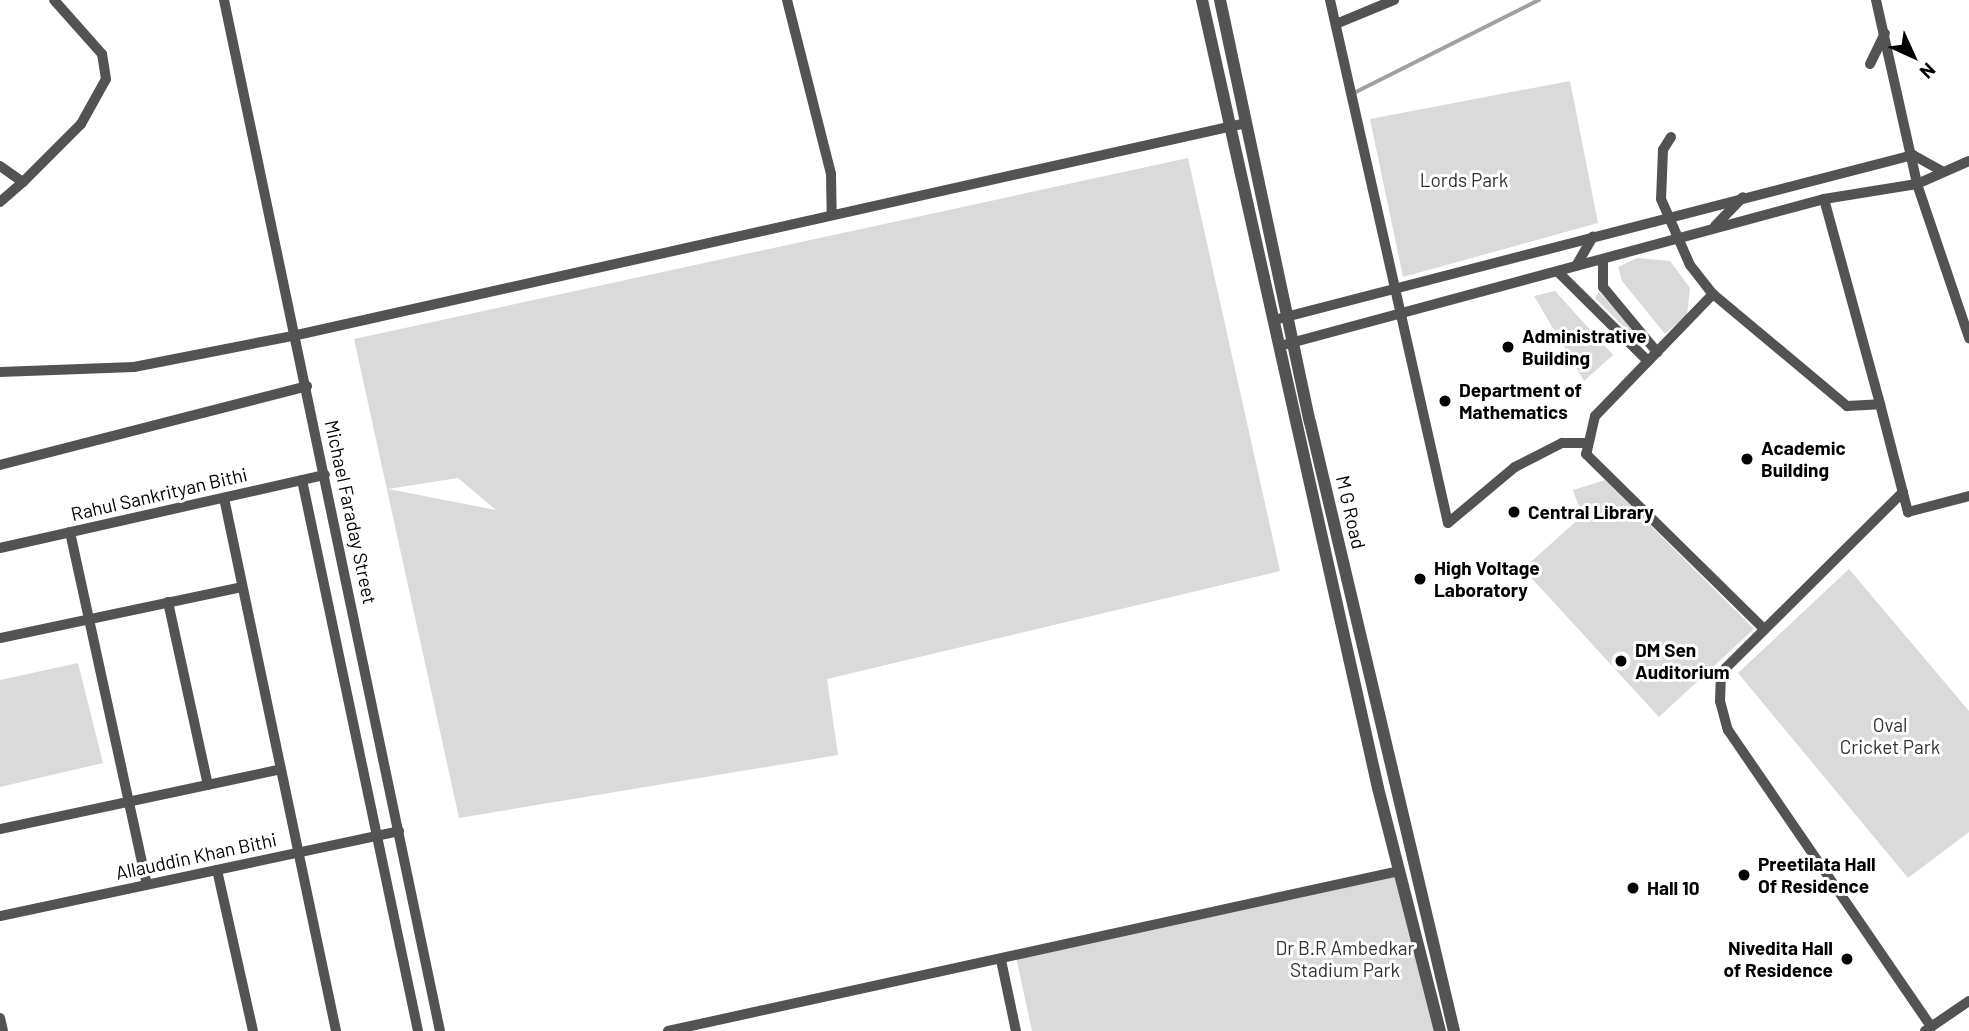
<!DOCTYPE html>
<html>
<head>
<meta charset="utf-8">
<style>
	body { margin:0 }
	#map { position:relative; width:1969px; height:1031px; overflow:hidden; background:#fff; font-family:Barlow,sans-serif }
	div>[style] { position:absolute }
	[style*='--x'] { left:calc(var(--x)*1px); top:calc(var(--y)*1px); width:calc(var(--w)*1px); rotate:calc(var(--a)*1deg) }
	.green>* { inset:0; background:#dadada }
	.stream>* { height:3.5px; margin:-1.75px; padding:0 1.75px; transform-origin:1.75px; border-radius:1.75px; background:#a1a1a1 }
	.minor>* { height:10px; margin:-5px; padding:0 5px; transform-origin:5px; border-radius:5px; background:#535353 }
	.tertiary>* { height:12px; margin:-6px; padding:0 6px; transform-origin:6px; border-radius:6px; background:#535353 }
	.dots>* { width:19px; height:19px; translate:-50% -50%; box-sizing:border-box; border:4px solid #fff; border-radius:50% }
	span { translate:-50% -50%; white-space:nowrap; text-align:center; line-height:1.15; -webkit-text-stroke:6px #fff; paint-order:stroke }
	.park-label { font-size:19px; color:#313131 }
	.poi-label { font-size:19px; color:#000; font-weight:700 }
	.left { translate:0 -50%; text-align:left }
	.right { translate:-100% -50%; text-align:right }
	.street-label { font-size:19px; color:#000 }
	.north { position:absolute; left:1878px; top:21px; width:70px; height:70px; -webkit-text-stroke:5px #fff; paint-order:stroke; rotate:135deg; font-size:19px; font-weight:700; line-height:28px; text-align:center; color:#000 }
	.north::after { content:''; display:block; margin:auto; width:24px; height:32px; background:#000; clip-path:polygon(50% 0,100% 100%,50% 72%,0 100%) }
</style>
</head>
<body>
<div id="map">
	<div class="green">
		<i style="clip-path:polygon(1570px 81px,1598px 223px,1403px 277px,1370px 119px)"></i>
		<i style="clip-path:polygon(evenodd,1188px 158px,1280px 571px,827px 679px,838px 755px,459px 818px,354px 339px,1188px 158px,458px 478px,496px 510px,388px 489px,458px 478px)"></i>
		<i style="clip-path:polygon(1637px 258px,1670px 261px,1690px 288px,1687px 315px,1665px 334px,1622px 281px,1618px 267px)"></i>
		<i style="clip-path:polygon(1555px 291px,1613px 355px,1584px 381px,1534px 296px)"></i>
		<i style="clip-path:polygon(1599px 292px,1636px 332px,1636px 339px,1595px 298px)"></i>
		<i style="clip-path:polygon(1605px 480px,1754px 629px,1659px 717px,1523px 569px,1582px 516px,1573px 490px)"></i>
		<i style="clip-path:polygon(1849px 569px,1969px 711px,1969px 832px,1908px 878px,1738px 673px)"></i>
		<i style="clip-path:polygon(78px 663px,103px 763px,0 787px,0 680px)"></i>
		<i style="clip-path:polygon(1399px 876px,1434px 1031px,1032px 1031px,1016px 957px)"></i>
	</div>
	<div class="stream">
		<i style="--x:1354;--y:93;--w:207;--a:-26.7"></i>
	</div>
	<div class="minor">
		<i style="--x:224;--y:0;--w:1053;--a:78.17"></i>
		<i style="--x:787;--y:0;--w:179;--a:75.8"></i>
		<i style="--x:831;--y:174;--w:39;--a:89"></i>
		<i style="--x:1330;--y:0;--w:536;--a:77.29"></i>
		<i style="--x:1448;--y:523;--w:87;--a:-39.9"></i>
		<i style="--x:1515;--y:467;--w:53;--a:-27.1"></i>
		<i style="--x:1562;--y:443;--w:23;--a:0"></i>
		<i style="--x:1876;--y:0;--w:189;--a:77.4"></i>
		<i style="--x:1917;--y:184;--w:163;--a:71.3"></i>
		<i style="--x:1336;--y:24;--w:63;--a:-22.5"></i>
		<i style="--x:1870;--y:64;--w:34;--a:-64"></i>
		<i style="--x:1671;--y:137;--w:15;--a:122"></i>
		<i style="--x:1663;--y:150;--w:49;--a:92.3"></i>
		<i style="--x:1661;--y:199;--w:72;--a:66.3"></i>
		<i style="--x:1690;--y:265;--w:37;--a:52"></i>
		<i style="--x:1713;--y:294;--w:175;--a:39.9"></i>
		<i style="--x:1847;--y:406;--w:33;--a:-3"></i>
		<i style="--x:1880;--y:404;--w:112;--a:75.5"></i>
		<i style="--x:1908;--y:512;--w:63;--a:-14.7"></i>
		<i style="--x:0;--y:166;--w:28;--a:35"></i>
		<i style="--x:23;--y:182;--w:82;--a:-45"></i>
		<i style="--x:81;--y:124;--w:51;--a:-60.9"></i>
		<i style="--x:106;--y:79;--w:25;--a:-99"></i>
		<i style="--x:102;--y:54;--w:72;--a:-131.6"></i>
		<i style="--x:1824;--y:199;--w:213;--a:74.7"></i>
		<i style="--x:0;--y:202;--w:30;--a:-41"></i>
		<i style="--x:1715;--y:226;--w:40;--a:-46"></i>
		<i style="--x:1603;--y:260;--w:27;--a:90"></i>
		<i style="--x:1603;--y:287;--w:85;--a:50.3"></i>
		<i style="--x:1576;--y:266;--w:34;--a:-60"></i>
		<i style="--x:1558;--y:272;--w:127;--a:44.7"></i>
		<i style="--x:1713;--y:294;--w:170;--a:134"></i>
		<i style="--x:1595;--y:416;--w:39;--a:103"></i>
		<i style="--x:1586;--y:454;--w:250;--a:44.5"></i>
		<i style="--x:1274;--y:320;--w:660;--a:-14.48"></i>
		<i style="--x:1913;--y:155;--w:33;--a:29"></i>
		<i style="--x:1287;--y:344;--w:556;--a:-15.11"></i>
		<i style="--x:1824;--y:199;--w:94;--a:-9.2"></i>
		<i style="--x:1917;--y:184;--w:57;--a:-23.9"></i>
		<i style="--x:0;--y:372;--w:134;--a:-2.1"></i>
		<i style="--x:134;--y:367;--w:166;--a:-11.1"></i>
		<i style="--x:297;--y:335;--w:972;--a:-12.59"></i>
		<i style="--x:0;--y:465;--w:317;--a:-14.4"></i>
		<i style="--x:302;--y:480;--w:563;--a:78.11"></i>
		<i style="--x:1903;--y:492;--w:257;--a:135.2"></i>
		<i style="--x:1721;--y:673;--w:28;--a:92"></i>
		<i style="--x:1720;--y:701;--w:30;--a:75"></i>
		<i style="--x:1728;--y:730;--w:360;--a:55.6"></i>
		<i style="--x:224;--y:498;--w:545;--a:78.13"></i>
		<i style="--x:70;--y:532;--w:360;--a:77.7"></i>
		<i style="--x:0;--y:548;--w:333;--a:-12.7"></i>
		<i style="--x:168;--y:602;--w:187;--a:77.7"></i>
		<i style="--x:0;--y:638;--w:247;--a:-11.9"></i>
		<i style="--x:0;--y:829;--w:284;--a:-12"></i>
		<i style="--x:217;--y:870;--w:165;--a:77.4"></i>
		<i style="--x:0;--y:916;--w:408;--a:-12"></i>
		<i style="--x:1001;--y:960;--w:73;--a:78.1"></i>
		<i style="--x:0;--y:1018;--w:13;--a:77"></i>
		<i style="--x:668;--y:1031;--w:748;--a:-12.35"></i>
		<i style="--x:1925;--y:1031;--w:53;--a:-34.3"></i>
	</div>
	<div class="tertiary">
		<i style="--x:1202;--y:0;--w:807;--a:77.41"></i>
		<i style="--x:1378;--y:788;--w:251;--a:75.7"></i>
		<i style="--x:1220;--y:0;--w:431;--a:78"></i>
		<i style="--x:1310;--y:422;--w:626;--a:76.7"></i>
	</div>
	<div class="dots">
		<i style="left:1508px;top:347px;background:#000"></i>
		<i style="left:1445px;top:401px;background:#000"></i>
		<i style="left:1747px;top:459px;background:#000"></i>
		<i style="left:1514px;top:512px;background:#000"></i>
		<i style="left:1420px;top:579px;background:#000"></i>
		<i style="left:1621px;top:661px;background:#000"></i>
		<i style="left:1744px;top:875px;background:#000"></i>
		<i style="left:1633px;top:888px;background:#000"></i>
		<i style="left:1847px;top:959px;background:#000"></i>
	</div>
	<div class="park-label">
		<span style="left:1464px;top:180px">Lords Park</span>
		<span style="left:1890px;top:736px">Oval<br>Cricket Park</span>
		<span style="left:1345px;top:959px">Dr B.R Ambedkar<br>Stadium Park</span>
	</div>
	<div class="poi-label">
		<span class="left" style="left:1522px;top:347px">Administrative<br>Building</span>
		<span class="left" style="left:1459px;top:401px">Department of<br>Mathematics</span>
		<span class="left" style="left:1761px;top:459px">Academic<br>Building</span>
		<span class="left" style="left:1528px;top:512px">Central Library</span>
		<span class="left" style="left:1434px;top:579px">High Voltage<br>Laboratory</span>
		<span class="left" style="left:1635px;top:661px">DM Sen<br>Auditorium</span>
		<span class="left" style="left:1758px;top:875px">Preetilata Hall<br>Of Residence</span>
		<span class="left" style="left:1647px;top:888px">Hall 10</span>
		<span class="right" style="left:1833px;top:959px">Nivedita Hall<br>of Residence</span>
	</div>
	<div class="street-label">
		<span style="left:159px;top:494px;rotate:-13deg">Rahul Sankrityan Bithi</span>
		<span style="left:351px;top:512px;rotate:78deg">Michael Faraday Street</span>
		<span style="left:1351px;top:512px;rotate:77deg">M G Road</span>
		<span style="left:196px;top:856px;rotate:-12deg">Allauddin Khan Bithi</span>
	</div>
	<div class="north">N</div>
</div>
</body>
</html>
